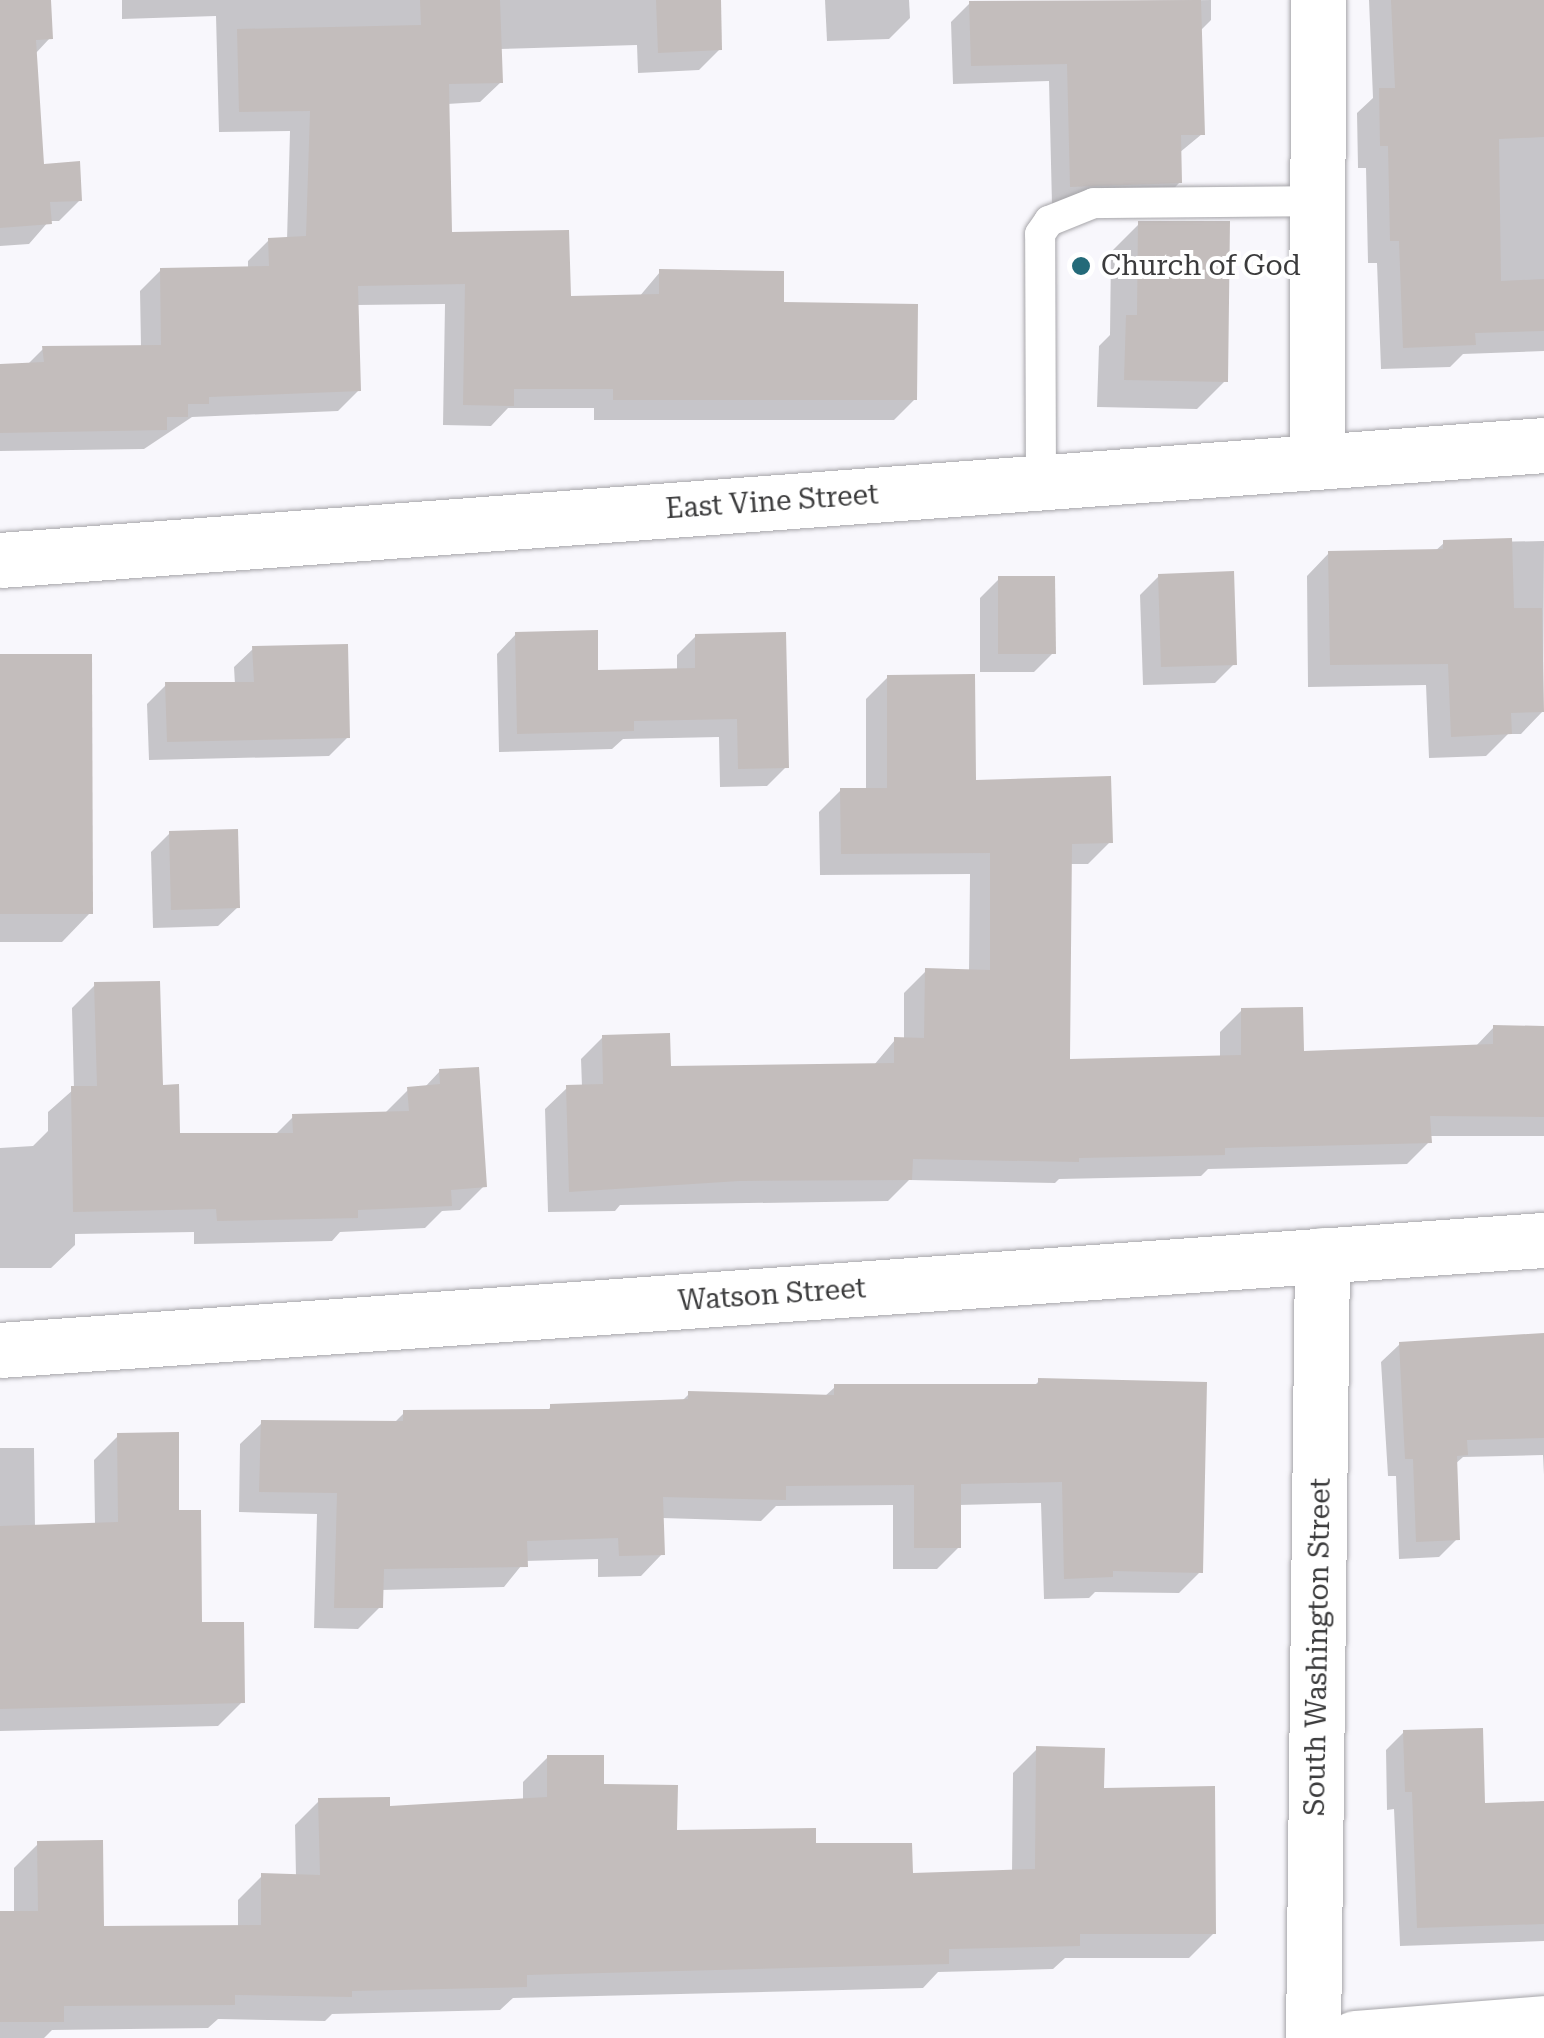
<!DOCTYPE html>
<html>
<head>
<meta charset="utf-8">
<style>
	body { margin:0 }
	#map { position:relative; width:1544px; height:2038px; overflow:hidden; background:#f8f7fc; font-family:"Roboto Serif",serif }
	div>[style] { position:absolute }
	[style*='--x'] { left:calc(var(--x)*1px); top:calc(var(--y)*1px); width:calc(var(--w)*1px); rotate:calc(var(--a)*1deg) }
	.shadow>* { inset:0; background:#0003 }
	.building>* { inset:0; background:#c3bdbc }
	.roads { filter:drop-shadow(0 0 2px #a6a5a9) drop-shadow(0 0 2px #a6a5a9) }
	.lane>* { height:30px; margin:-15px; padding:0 15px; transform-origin:15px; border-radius:15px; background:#fff }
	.street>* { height:55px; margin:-27.5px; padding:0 27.5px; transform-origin:27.5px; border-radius:27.5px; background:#fff }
	.dots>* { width:28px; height:28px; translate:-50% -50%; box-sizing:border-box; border:5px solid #fff; border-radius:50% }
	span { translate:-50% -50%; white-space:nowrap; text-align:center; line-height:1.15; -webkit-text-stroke:8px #fff; paint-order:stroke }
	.poi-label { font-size:28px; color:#3b3b3c }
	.left { translate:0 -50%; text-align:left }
	.street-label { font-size:28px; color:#3b3b3c }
</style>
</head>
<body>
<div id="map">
	<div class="shadow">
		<i style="clip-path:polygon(0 0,49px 0,50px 38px,35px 54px,41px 166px,80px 200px,59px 221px,49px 221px,29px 244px,0 246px)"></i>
		<i style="clip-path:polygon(122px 0,721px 0,720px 49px,699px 70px,638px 73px,637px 45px,499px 49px,501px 82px,480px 102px,447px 104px,449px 235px,569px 298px,639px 297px,660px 272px,781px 305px,915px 399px,894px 420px,594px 420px,594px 408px,508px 408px,491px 426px,443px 425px,445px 304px,356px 305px,359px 390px,338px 411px,192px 417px,144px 449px,0 451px,0 367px,27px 365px,44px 348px,141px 347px,140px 291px,161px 270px,248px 269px,248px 261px,269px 240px,287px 240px,290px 131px,219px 132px,216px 16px,122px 19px)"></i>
		<i style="clip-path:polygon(825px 0,909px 0,910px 18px,889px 39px,827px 41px)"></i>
		<i style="clip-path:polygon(1211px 0,1211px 20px,1200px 31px,1202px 134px,1179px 153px,1180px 182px,1161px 202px,1052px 205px,1049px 81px,953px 84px,951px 22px,970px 3px)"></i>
		<i style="clip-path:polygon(1369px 0,1544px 0,1544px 351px,1463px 354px,1450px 367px,1381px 369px,1377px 263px,1368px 263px,1366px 168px,1358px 168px,1357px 113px,1373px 98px)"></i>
		<i style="clip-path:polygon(1139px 224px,1225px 381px,1197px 409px,1097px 407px,1099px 346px,1110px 335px,1111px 252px)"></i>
		<i style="clip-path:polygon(1544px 541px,1543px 711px,1521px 734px,1508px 734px,1486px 756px,1429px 758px,1426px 685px,1308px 687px,1307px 576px,1329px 553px,1434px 552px,1444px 543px)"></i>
		<i style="clip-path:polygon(1159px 576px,1234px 664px,1215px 683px,1143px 685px,1140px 595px)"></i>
		<i style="clip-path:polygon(999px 579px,1053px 653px,1034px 672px,980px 672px,980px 598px)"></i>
		<i style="clip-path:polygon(516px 634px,596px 673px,677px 671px,677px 655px,696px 636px,786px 767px,767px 786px,720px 787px,719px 737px,623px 739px,612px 749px,499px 752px,497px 654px)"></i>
		<i style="clip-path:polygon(254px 648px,348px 737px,329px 756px,149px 760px,147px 704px,166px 685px,235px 685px,234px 667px)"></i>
		<i style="clip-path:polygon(0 658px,90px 913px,62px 942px,0 942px)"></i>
		<i style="clip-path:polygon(888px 677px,973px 782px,1110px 842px,1088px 864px,1069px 864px,1068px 1061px,1220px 1058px,1220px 1032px,1242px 1010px,1301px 1053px,1475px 1047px,1494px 1027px,1544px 1028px,1544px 1136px,1429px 1136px,1429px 1142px,1407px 1164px,1208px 1169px,1201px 1176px,1059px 1179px,1055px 1183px,909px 1180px,888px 1201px,620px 1205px,615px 1211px,548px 1212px,545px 1109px,567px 1088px,582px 1087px,581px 1059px,603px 1037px,668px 1068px,874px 1065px,895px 1040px,904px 1040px,904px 993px,926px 971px,969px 972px,970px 874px,820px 875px,819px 812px,841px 790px,866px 790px,866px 699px)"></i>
		<i style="clip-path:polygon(170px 833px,238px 907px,218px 926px,153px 928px,151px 852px)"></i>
		<i style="clip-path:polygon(95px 985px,161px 1087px,178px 1136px,274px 1136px,293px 1117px,384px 1114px,409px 1089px,424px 1088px,440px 1071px,484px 1186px,460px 1210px,442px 1211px,425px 1228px,340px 1232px,332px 1241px,194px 1244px,194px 1232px,75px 1234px,75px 1245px,51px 1268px,0 1268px,0 1148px,33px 1146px,48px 1131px,48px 1112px,74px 1089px,72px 1008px)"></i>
		<i style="clip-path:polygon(1544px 1334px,1544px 1475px,1543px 1455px,1463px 1457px,1454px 1465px,1457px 1539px,1439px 1557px,1399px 1559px,1396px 1476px,1388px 1476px,1381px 1362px,1400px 1344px)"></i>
		<i style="clip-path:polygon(1039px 1381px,1200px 1572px,1179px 1593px,1095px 1592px,1089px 1598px,1044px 1599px,1041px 1503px,959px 1505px,959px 1547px,937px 1569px,893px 1569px,893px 1505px,776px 1506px,761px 1521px,662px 1518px,662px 1554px,641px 1576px,598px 1577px,598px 1559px,525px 1561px,504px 1587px,381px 1590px,380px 1607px,358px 1629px,314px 1628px,317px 1514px,239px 1512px,240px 1444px,262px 1423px,393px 1424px,404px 1413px,546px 1412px,551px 1407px,681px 1402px,689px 1394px,824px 1397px,835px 1387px,1033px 1387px)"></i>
		<i style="clip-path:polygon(118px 1436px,177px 1512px,200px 1624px,242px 1702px,218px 1726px,0 1731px,0 1448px,34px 1448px,35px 1527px,95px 1525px,94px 1460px)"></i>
		<i style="clip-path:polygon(1404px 1732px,1483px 1806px,1544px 1803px,1544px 1941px,1400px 1946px,1394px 1809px,1387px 1810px,1386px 1750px)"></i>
		<i style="clip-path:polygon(1037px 1749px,1102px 1790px,1214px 1933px,1189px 1958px,1065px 1958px,1053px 1969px,938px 1972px,923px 1988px,513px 1998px,500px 2010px,332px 2014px,325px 2021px,218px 2019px,208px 2028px,52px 2030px,44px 2038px,0 2038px,0 1913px,14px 1913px,14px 1868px,38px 1844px,102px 1928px,238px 1927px,238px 1900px,262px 1876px,296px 1877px,295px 1825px,319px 1801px,388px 1808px,523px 1801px,523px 1782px,548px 1757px,674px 1832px,814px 1845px,910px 1875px,1012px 1873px,1013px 1773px)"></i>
	</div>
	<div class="building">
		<i style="clip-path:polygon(0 0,51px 0,53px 39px,36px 40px,44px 164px,80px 161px,82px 201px,50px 202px,52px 224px,0 228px)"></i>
		<i style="clip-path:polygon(420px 0,500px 0,503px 83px,449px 84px,452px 232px,569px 230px,571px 296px,659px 294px,659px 269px,784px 271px,784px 302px,918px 304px,917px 400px,613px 400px,613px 389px,514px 389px,514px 406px,463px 405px,465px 284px,358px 286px,361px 391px,209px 397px,209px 404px,188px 404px,188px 417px,167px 417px,167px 430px,0 433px,0 364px,44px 362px,42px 346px,161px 345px,160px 268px,269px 266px,268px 238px,306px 236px,310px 111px,239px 112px,237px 29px,421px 25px)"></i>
		<i style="clip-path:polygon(656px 0,721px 0,722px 50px,658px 53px)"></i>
		<i style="clip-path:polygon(1201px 0,1205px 135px,1181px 135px,1182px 183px,1070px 187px,1067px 64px,971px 66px,969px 1px)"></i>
		<i style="clip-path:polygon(1391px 0,1544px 0,1544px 137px,1499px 139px,1501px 281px,1544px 279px,1544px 331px,1475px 333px,1476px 345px,1403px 348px,1399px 241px,1390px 241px,1388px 146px,1380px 146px,1379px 88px,1395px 88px)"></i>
		<i style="clip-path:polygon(1138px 221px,1230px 221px,1228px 382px,1124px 380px,1126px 315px,1137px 315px)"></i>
		<i style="clip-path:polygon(1512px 538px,1514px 608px,1542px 608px,1544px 712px,1511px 713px,1512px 734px,1451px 737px,1448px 664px,1330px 665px,1328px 551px,1443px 549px,1443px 540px)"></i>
		<i style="clip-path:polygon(1234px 571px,1237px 665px,1161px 667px,1158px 574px)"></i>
		<i style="clip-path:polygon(998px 576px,1055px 576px,1056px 654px,998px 654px)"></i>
		<i style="clip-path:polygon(598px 630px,598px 670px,695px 668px,695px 634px,786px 632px,789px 768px,738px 769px,737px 719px,634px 721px,634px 731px,517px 734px,515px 632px)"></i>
		<i style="clip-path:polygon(348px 644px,350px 738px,167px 742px,165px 682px,254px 682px,252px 646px)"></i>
		<i style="clip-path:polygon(0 654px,92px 654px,93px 914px,0 914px)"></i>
		<i style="clip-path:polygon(975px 674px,976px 780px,1111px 776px,1113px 843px,1072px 844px,1070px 1059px,1241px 1055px,1241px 1008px,1303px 1007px,1304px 1051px,1493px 1044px,1493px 1025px,1544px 1026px,1544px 1117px,1430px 1116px,1432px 1143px,1225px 1148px,1225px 1155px,1079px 1158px,1079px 1162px,913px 1159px,912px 1180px,739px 1181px,569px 1192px,566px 1085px,603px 1084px,602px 1035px,670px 1033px,671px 1066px,894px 1063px,894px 1037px,924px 1038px,925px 968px,990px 970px,990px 853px,841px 854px,840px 788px,887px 788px,887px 675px)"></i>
		<i style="clip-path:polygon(238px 829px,240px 908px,171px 910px,169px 831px)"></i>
		<i style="clip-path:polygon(160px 981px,163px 1085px,179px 1084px,180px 1133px,293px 1133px,292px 1114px,409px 1111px,407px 1087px,440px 1084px,439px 1069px,479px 1067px,487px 1187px,451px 1190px,452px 1206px,358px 1210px,358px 1218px,217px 1221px,216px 1209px,73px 1212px,71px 1086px,97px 1086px,94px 982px)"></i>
		<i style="clip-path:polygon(1544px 1333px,1544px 1438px,1467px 1440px,1468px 1455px,1457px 1456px,1460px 1540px,1416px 1542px,1413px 1459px,1405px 1459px,1399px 1342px)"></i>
		<i style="clip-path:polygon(1038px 1378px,1207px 1382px,1203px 1573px,1113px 1571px,1113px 1577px,1064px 1579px,1062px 1482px,961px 1484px,961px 1548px,914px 1548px,914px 1485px,786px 1486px,786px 1500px,663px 1497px,665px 1555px,619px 1556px,618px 1538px,527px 1541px,528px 1567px,384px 1569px,383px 1608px,334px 1608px,337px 1493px,259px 1492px,261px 1420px,403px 1421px,403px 1410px,550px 1409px,550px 1404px,688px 1399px,688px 1391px,834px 1395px,834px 1384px,1038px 1384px)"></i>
		<i style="clip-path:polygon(179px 1432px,179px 1510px,201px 1510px,202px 1622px,244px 1622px,245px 1703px,0 1709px,0 1526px,118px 1522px,117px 1433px)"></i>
		<i style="clip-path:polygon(1483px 1728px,1485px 1803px,1544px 1801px,1544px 1924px,1417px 1928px,1412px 1792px,1405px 1792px,1403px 1730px)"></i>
		<i style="clip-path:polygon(1036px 1746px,1105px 1748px,1104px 1788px,1215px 1786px,1216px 1934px,1080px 1934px,1080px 1946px,949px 1949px,949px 1964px,527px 1975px,527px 1987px,352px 1991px,352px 1997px,235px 1995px,235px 2005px,64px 2006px,64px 2022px,0 2022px,0 1911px,38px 1911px,37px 1841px,103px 1840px,104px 1926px,261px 1925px,261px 1873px,320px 1875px,318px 1798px,390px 1797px,390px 1806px,547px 1797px,547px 1755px,604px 1755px,604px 1784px,678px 1785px,677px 1830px,816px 1828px,816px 1843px,912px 1843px,913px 1873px,1035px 1869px)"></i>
	</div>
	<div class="roads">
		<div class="lane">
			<i style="--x:1041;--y:482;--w:248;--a:-90.2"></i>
			<i style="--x:1040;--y:234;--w:16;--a:-55"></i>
			<i style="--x:1049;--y:221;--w:48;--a:-21.8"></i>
			<i style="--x:1094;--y:203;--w:224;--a:-0.5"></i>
		</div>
		<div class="street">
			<i style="--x:1317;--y:461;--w:461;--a:-89.9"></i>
			<i style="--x:0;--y:560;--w:1548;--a:-4.26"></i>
			<i style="--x:0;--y:1350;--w:1548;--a:-4.08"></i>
			<i style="--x:1313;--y:2038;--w:783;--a:-89.34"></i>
			<i style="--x:1355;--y:2038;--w:190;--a:-4.5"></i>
		</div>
	</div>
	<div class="dots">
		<i style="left:1081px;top:266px;background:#246a79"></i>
	</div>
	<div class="poi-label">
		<span class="left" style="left:1101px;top:266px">Church of God</span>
	</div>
	<div class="street-label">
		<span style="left:772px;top:502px;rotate:-4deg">East Vine Street</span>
		<span style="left:772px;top:1295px;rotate:-4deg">Watson Street</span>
		<span style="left:1318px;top:1647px;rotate:-89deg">South Washington Street</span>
	</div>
</div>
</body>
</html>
